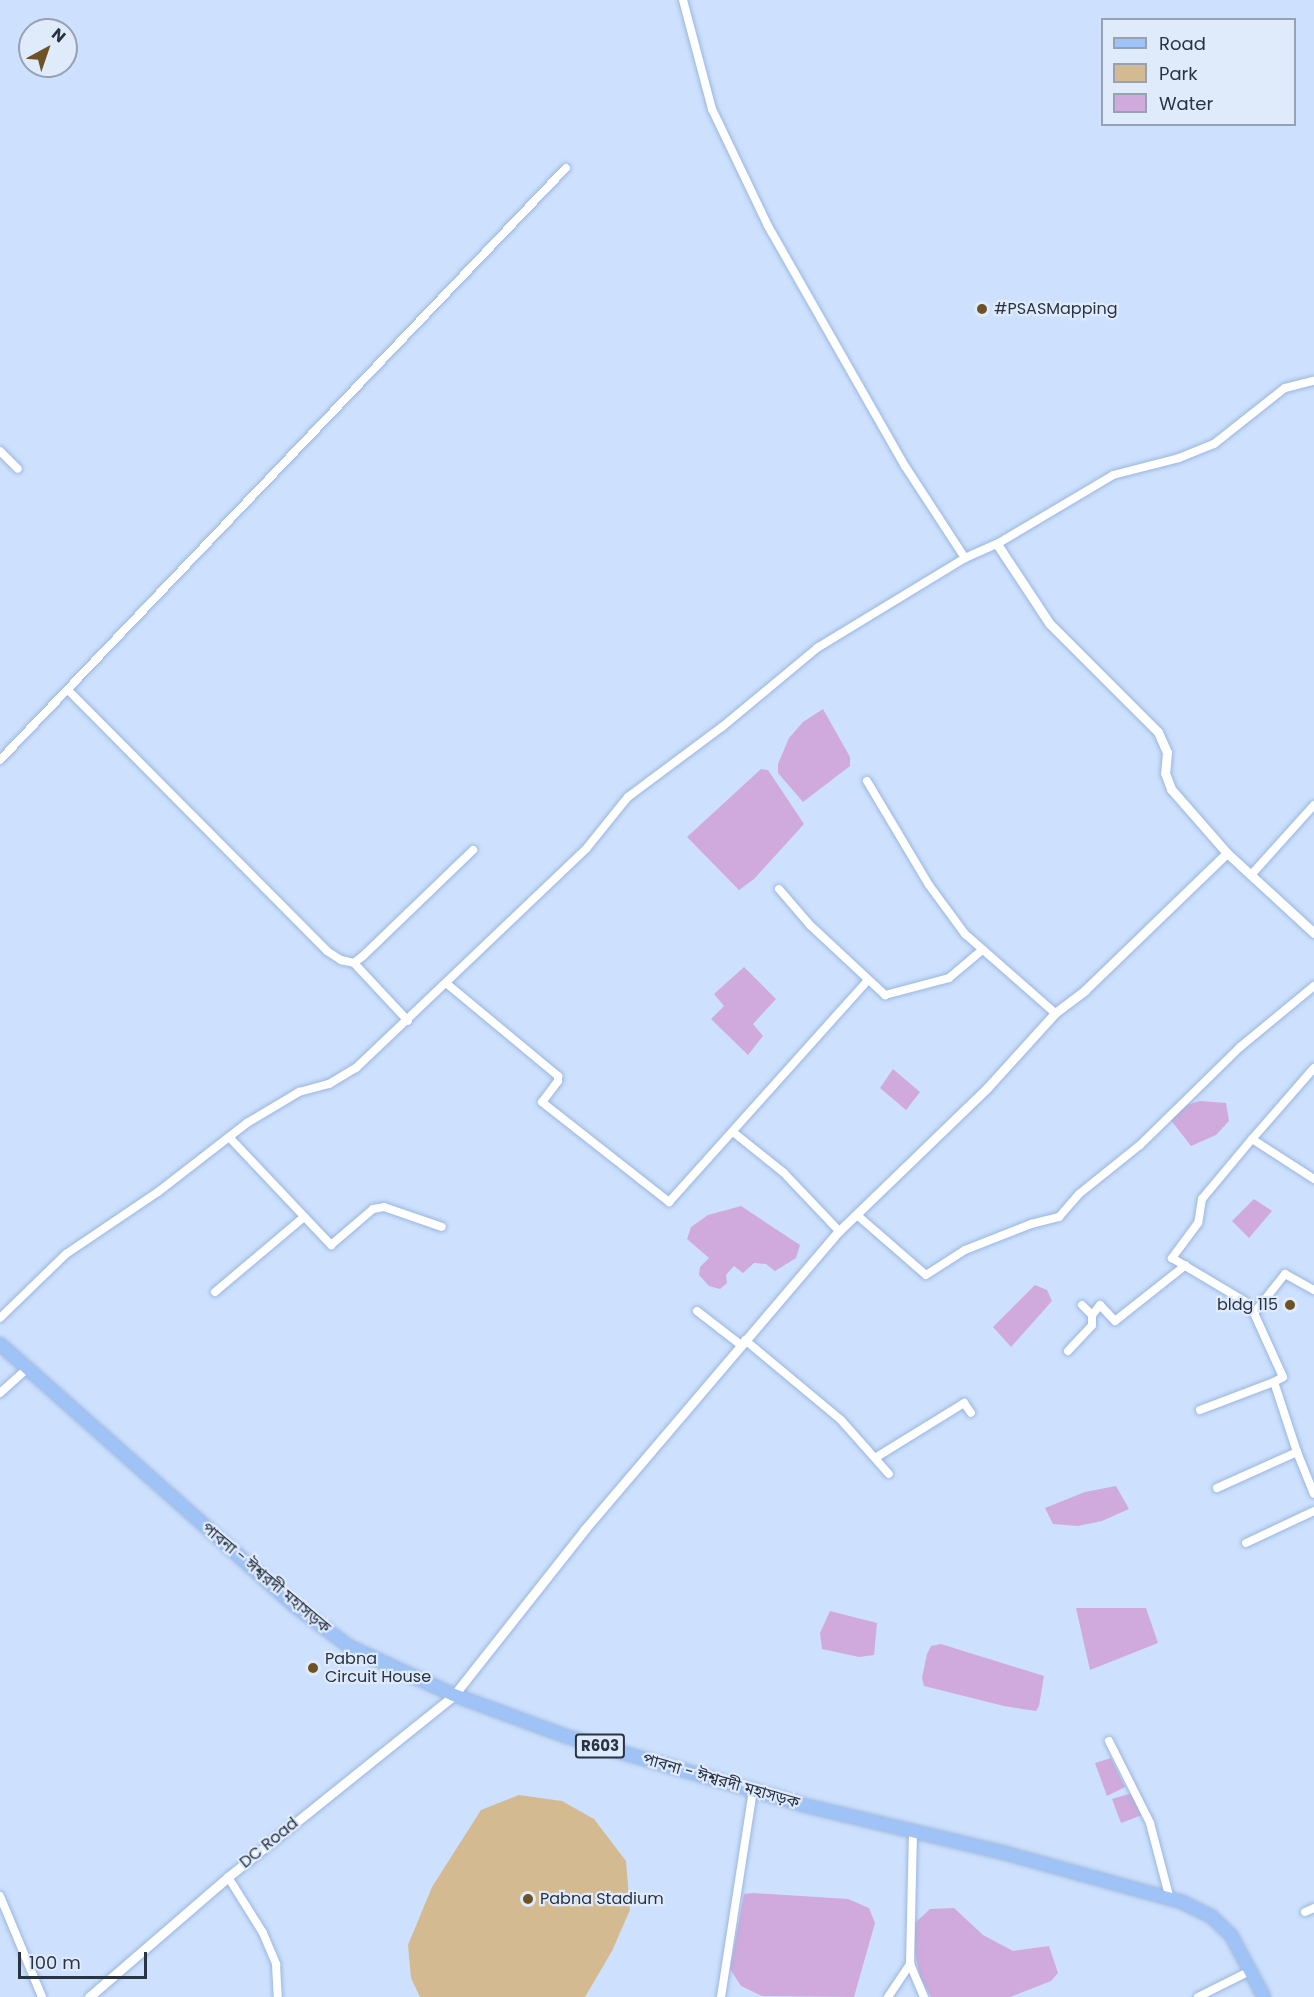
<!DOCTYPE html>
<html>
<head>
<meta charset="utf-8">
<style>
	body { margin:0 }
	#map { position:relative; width:1314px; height:1997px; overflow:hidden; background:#dfeafb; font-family:Poppins,"Noto Sans Bengali",sans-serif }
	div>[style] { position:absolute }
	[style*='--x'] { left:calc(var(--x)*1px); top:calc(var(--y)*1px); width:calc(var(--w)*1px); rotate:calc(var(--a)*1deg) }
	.built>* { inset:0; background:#cde1fe }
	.green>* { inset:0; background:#d4ba91 }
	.water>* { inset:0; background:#d0aadc }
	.roads { filter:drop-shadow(0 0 2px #9bb6de) drop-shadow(0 0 2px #9bb6de) }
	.minor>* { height:8px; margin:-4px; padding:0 4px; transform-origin:4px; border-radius:4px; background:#fff }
	.tertiary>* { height:9px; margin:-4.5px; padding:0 4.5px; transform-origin:4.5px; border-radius:4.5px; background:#fff }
	.primary>* { height:12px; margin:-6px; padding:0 6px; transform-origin:6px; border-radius:6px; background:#9fc3f7 }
	.dots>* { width:16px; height:16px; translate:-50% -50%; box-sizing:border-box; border:3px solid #dfeafb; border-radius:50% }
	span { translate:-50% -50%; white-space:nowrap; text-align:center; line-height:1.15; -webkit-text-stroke:4.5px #dfeafb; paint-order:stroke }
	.shield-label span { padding:2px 4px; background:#dfeafb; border:2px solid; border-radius:4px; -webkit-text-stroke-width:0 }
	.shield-label { font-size:15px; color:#283343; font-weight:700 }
	.poi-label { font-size:16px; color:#283343 }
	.left { translate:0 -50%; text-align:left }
	.right { translate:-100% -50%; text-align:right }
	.street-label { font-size:16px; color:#283343 }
	.legend { position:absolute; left:1101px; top:18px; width:195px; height:108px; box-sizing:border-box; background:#dfeafb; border:2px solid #96a1b1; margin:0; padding:8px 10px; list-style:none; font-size:18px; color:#283343 }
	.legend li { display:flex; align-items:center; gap:12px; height:30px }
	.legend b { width:30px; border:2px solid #96a1b1 }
	.north { position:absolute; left:18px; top:18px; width:60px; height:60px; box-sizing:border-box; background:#dfeafb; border:2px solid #96a1b1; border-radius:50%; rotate:40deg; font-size:16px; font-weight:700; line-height:24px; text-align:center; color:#283343 }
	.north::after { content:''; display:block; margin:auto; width:21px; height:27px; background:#6d5225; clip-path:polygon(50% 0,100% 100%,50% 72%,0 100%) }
	.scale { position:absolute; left:18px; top:1952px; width:129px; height:27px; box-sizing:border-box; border:3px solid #283343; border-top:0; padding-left:8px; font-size:18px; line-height:21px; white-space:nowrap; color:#283343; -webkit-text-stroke:4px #dfeafb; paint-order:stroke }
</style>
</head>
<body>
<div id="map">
	<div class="built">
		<i style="clip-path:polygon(evenodd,0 0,1314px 0,1314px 1997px,0 1997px,0 0,1102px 20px,1294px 20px,1294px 124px,1102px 124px,1102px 20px,0 0,30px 30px,66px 30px,66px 66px,30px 66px,30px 30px)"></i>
	</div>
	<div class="green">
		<i style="clip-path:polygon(519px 1795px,562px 1801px,594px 1819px,626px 1861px,630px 1910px,612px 1951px,585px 1997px,420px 1997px,411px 1978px,408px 1945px,432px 1887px,481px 1810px)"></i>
	</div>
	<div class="water">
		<i style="clip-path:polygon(823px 709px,850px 757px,850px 766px,803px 802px,778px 773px,778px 764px,789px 738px,803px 722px)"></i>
		<i style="clip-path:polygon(761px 769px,768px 770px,804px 824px,754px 879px,739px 890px,687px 837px)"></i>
		<i style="clip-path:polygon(744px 967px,776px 999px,753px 1024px,763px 1036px,748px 1055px,711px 1019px,724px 1006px,714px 994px)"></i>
		<i style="clip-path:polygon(893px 1069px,920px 1092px,906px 1110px,880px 1088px)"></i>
		<i style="clip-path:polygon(1200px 1101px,1226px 1103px,1229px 1121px,1216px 1135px,1191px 1146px,1170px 1119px,1183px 1106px)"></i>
		<i style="clip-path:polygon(1254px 1199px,1272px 1211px,1249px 1238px,1232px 1221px)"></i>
		<i style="clip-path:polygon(741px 1206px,800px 1245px,796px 1258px,775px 1271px,766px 1264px,754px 1263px,743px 1273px,734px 1266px,726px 1275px,727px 1283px,720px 1289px,709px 1286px,699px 1275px,700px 1267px,709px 1258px,687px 1239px,691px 1227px,708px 1215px)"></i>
		<i style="clip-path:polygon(1035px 1285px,1047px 1290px,1052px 1301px,1011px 1347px,993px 1327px)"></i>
		<i style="clip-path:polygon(1116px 1486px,1129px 1509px,1102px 1521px,1078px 1526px,1053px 1524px,1045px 1508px,1085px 1492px)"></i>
		<i style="clip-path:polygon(1076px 1608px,1146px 1608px,1158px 1643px,1090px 1670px)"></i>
		<i style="clip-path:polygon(830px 1611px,877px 1623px,874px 1655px,859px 1657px,822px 1649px,820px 1633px)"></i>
		<i style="clip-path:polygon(941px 1644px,1044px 1676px,1039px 1706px,1036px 1711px,1004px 1706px,924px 1686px,922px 1678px,927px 1654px,931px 1646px)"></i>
		<i style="clip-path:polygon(1111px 1758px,1125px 1787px,1107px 1796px,1095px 1763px)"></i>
		<i style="clip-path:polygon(1132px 1793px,1142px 1815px,1121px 1823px,1112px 1799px)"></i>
		<i style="clip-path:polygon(753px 1893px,848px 1899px,869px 1908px,875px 1923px,854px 1997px,762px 1996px,741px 1986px,730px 1969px,744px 1894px)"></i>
		<i style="clip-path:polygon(954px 1908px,983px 1935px,1013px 1951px,1049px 1946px,1058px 1973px,1051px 1981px,1010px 1997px,931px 1997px,920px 1977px,914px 1948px,915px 1923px,930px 1909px)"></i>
	</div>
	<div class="roads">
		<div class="minor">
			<i style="--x:683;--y:0;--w:113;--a:75.1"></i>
			<i style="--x:712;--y:109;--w:130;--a:64.4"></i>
			<i style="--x:768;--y:226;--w:276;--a:60.3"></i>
			<i style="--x:905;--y:466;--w:110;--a:56.9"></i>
			<i style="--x:965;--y:558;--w:35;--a:-24"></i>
			<i style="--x:997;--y:544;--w:135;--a:-30.7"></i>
			<i style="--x:1113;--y:475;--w:68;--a:-14.4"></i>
			<i style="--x:1179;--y:458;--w:38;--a:-22"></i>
			<i style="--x:1214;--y:444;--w:90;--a:-38.3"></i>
			<i style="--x:1285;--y:388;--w:30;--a:-14"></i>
			<i style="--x:0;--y:451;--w:25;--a:45"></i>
			<i style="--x:68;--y:690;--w:368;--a:45.2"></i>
			<i style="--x:327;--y:951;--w:17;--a:33"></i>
			<i style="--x:341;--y:960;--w:13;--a:13"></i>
			<i style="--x:354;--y:963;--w:11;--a:-38"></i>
			<i style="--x:363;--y:956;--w:153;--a:-43.9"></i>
			<i style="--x:0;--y:760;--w:819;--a:-46.29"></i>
			<i style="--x:867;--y:781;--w:121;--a:59.2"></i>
			<i style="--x:929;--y:885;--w:61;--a:53.7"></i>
			<i style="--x:965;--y:934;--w:120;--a:41.3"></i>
			<i style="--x:1251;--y:875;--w:94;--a:-48"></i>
			<i style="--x:779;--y:889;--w:48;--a:49.3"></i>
			<i style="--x:810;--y:925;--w:103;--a:43"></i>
			<i style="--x:885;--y:995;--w:66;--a:-14.9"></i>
			<i style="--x:949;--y:978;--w:42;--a:-40.2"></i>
			<i style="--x:354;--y:963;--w:79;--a:47"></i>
			<i style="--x:446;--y:983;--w:146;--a:39.7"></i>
			<i style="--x:558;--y:1076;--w:5;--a:90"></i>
			<i style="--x:558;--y:1081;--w:26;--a:127"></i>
			<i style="--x:542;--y:1102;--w:162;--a:38.2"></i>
			<i style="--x:669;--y:1202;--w:298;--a:-48.1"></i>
			<i style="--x:1314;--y:1068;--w:94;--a:131.1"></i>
			<i style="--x:1252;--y:1139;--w:74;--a:32.8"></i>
			<i style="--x:733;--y:1132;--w:65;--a:38.8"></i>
			<i style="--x:784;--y:1173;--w:80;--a:46.5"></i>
			<i style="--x:229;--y:1137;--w:149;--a:46.6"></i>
			<i style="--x:331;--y:1245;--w:55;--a:-40.6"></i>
			<i style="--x:373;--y:1209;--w:11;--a:-10"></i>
			<i style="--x:384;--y:1207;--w:61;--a:19"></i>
			<i style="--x:1252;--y:1139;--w:78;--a:129.8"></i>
			<i style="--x:1202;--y:1199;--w:24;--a:99"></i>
			<i style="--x:1198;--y:1223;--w:44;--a:126.6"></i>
			<i style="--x:1172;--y:1258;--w:84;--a:30.8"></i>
			<i style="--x:1244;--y:1301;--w:16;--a:50"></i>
			<i style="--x:857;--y:1215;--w:91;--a:41"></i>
			<i style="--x:926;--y:1275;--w:46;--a:-32.7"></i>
			<i style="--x:965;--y:1250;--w:71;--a:-21.5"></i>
			<i style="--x:1031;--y:1224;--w:29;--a:-14"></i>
			<i style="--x:1059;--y:1217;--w:30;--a:-49"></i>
			<i style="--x:1079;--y:1194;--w:78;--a:-38.8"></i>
			<i style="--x:1140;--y:1145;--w:140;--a:-44.4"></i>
			<i style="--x:1240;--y:1047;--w:96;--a:-39.5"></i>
			<i style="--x:215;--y:1292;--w:115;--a:-40.1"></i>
			<i style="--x:1082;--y:1305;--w:14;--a:45"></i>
			<i style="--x:1092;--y:1315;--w:13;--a:-51"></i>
			<i style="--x:1100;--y:1305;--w:22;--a:47"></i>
			<i style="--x:1115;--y:1321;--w:90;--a:-38.3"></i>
			<i style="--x:697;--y:1311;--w:56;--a:37.7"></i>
			<i style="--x:0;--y:1318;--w:92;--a:-44.1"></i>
			<i style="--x:66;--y:1254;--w:111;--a:-34"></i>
			<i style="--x:158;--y:1192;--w:113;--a:-37.8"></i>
			<i style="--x:247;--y:1123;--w:61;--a:-30.8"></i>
			<i style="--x:299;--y:1092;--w:31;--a:-15"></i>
			<i style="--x:329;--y:1084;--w:31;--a:-31"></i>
			<i style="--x:356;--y:1068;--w:318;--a:-43.6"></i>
			<i style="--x:586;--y:849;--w:67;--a:-51.1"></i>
			<i style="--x:628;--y:797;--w:117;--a:-36.7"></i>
			<i style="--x:722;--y:727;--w:124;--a:-39.7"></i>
			<i style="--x:817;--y:648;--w:173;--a:-31.3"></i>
			<i style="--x:745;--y:1340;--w:125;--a:39.8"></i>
			<i style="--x:841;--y:1420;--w:72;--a:48.4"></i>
			<i style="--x:1068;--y:1351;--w:35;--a:-47"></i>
			<i style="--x:1092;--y:1325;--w:10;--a:-90"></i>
			<i style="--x:1274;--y:1382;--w:10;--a:-29"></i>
			<i style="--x:1283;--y:1377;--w:70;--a:-114.4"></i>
			<i style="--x:1254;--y:1313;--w:50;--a:-51.5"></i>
			<i style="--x:1285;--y:1274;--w:33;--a:29"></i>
			<i style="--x:0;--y:1393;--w:36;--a:-42"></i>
			<i style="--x:1200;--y:1410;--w:79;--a:-20.7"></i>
			<i style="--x:1274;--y:1382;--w:74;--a:71.8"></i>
			<i style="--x:875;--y:1458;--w:105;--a:-31.7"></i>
			<i style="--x:964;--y:1403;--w:12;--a:55"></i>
			<i style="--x:1217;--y:1488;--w:88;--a:-24.2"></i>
			<i style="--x:1297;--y:1452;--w:45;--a:68"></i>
			<i style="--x:1246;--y:1543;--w:75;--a:-25.2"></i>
			<i style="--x:1109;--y:1741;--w:92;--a:63.4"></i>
			<i style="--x:1150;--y:1823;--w:79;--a:75.3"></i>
			<i style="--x:228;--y:1877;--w:66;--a:58"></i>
			<i style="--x:263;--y:1933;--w:34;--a:67"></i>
			<i style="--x:276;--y:1964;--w:33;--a:87"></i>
			<i style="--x:0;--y:1896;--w:109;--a:67.4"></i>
			<i style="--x:1305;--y:1912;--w:10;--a:-24"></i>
			<i style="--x:910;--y:1964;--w:36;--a:67"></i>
			<i style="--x:721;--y:1997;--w:209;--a:-81.2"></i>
			<i style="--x:888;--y:1997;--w:40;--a:-56"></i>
			<i style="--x:910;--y:1964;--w:134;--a:-88.7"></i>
			<i style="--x:1198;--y:1997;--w:58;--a:-26.6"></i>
		</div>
		<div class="tertiary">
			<i style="--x:997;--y:544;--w:95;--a:56.6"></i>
			<i style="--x:1049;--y:623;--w:154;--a:45"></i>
			<i style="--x:1158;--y:732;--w:22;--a:66"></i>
			<i style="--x:1167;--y:752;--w:21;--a:95"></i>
			<i style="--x:1165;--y:773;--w:17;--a:69"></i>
			<i style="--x:1171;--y:789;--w:85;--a:48.8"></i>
			<i style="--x:1227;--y:853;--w:118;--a:42.6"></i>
			<i style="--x:89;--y:1997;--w:184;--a:-40.8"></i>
			<i style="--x:228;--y:1877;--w:290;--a:-38.8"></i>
			<i style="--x:454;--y:1695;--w:211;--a:-51.7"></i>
			<i style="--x:585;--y:1529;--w:392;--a:-49.6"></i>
			<i style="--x:839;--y:1231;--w:206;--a:-44"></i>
			<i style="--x:987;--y:1088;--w:101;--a:-47.8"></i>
			<i style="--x:1055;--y:1013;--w:38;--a:-37"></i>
			<i style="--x:1085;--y:990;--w:197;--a:-44"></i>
		</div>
		<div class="primary">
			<i style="--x:0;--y:1344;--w:395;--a:41.6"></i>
			<i style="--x:295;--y:1606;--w:69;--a:36.7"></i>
			<i style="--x:350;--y:1647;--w:115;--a:24.8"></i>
			<i style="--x:454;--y:1695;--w:121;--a:20.2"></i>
			<i style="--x:568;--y:1737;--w:245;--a:16.1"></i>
			<i style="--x:803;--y:1805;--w:204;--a:13.4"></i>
			<i style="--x:1001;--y:1852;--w:188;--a:15.4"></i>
			<i style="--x:1182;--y:1902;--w:32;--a:26"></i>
			<i style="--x:1211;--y:1916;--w:28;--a:44"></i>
			<i style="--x:1231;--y:1935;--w:70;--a:62"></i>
		</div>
	</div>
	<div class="dots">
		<i style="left:982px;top:309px;background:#6d5225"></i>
		<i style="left:1290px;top:1305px;background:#6d5225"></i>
		<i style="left:313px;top:1668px;background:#6d5225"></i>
		<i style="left:528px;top:1899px;background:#6d5225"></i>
	</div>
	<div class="shield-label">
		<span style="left:600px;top:1746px">R603</span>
	</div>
	<div class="poi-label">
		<span class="left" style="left:994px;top:309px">#PSASMapping</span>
		<span class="right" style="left:1278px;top:1305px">bldg 115</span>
		<span class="left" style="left:325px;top:1668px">Pabna<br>Circuit House</span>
		<span class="left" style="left:540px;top:1899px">Pabna Stadium</span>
	</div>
	<div class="street-label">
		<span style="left:266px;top:1578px;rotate:40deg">পাবনা - ঈশ্বরদী মহাসড়ক</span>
		<span style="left:721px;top:1781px;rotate:16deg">পাবনা - ঈশ্বরদী মহাসড়ক</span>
		<span style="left:269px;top:1843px;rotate:-39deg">DC Road</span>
	</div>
	<ul class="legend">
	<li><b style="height:8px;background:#9fc3f7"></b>Road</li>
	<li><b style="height:16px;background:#d4ba91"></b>Park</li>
	<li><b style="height:16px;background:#d0aadc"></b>Water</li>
	</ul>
	<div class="north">N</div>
	<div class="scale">100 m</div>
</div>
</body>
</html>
